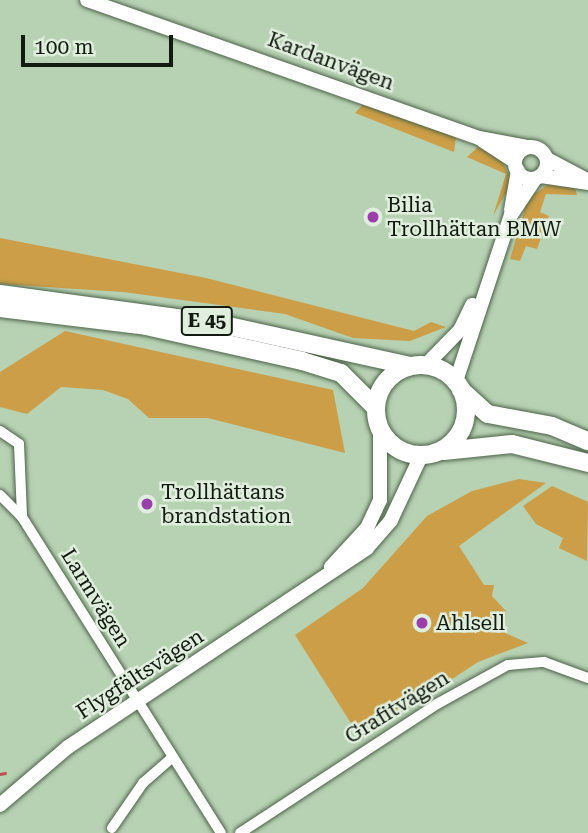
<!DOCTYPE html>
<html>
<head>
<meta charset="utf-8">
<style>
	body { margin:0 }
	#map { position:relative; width:588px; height:833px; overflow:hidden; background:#b7d1b3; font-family:"Roboto Serif",serif }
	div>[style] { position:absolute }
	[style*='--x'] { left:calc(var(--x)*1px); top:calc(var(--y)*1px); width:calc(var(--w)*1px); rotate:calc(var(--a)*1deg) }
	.green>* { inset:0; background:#cb9e47 }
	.stream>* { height:2.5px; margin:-1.25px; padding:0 1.25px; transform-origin:1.25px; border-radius:1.25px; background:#b85254 }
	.roads { filter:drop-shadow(0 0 2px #4c6348) drop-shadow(0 0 2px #4c6348) }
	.street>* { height:10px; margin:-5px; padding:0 5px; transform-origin:5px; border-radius:5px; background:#fff }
	.secondary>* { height:14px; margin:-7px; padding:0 7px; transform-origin:7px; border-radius:7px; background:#fff }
	.secondary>.ring { margin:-7px; padding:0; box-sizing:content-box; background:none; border:14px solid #fff; border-radius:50% }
	.highway>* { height:18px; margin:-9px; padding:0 9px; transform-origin:9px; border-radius:9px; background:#fff }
	.highway>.ring { margin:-9px; padding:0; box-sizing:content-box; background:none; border:18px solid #fff; border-radius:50% }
	.dots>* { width:19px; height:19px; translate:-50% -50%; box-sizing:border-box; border:4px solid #e0eede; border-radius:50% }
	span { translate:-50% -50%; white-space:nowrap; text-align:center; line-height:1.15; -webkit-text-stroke:5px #e0eede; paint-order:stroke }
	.shield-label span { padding:2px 5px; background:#e0eede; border:2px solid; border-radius:5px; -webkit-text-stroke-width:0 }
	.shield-label { font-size:19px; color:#121b10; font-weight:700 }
	.street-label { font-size:21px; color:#121b10 }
	.poi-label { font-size:21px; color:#121b10 }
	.left { translate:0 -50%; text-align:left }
	.scale { position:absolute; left:21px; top:35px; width:152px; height:32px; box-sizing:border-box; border:4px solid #121b10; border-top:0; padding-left:9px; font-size:21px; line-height:24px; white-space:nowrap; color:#121b10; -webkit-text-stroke:5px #e0eede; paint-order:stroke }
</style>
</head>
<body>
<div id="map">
	<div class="green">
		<i style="clip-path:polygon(364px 103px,456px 137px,454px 152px,355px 113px)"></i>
		<i style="clip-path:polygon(479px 146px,501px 158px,512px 182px,493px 216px,506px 174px,467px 157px)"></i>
		<i style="clip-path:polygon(549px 184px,575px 188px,577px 195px,546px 194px,540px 212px,549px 216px,537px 249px,526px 246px,520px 261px,510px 259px,528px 198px)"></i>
		<i style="clip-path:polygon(0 238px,206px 278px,414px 331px,431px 322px,446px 327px,410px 341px,353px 338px,285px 314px,123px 292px,0 284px)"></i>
		<i style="clip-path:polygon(65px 331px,333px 390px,345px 453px,208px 418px,149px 418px,128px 399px,103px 390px,61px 387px,27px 414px,0 407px,0 372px)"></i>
		<i style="clip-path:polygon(519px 479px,546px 483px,459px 546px,484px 585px,494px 585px,492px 596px,506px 611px,505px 633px,528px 643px,478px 662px,361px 739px,295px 635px,363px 588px,427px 516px,472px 491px)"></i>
		<i style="clip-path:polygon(552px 486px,588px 502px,587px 561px,559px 548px,563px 538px,536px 524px,523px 506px)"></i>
	</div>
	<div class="stream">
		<i style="--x:0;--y:774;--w:5;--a:-11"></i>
	</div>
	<div class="roads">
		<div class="street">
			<i style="--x:0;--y:431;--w:23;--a:34"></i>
			<i style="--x:19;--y:444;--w:73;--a:87.6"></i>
			<i style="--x:0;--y:495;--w:31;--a:45"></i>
			<i style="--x:22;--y:517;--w:373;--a:57.8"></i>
			<i style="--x:112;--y:828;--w:55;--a:-55.4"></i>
			<i style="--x:143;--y:783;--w:38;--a:-41"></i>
			<i style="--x:240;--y:833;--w:235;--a:-33.2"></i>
			<i style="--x:437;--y:704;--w:81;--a:-28.8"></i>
			<i style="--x:508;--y:665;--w:36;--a:-5"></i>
			<i style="--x:544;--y:662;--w:47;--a:20"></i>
		</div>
		<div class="secondary">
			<i style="--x:87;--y:0;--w:416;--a:19.4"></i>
			<i style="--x:479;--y:138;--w:50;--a:10.4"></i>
			<i style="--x:483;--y:141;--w:38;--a:33"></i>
			<i class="ring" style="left:515px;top:147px;width:18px;height:18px"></i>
			<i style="--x:547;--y:159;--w:45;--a:27.7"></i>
			<i style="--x:541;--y:176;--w:48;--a:8.5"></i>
			<i style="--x:511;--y:210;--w:40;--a:-80"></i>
			<i style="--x:426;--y:365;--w:49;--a:-45.8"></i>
			<i style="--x:460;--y:330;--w:28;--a:-64"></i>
			<i style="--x:456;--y:381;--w:175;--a:-71.7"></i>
			<i style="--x:511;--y:215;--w:43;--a:-56.3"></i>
			<i style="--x:331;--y:567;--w:53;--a:-47.3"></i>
			<i style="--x:367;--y:528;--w:31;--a:-65"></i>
			<i style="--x:380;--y:500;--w:69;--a:-90"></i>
			<i style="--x:0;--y:805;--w:89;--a:-40.5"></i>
			<i style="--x:68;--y:747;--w:359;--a:-33.6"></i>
			<i style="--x:367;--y:548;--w:37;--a:-49"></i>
			<i style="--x:391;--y:520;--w:71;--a:-64.9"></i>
		</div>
		<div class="highway">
			<i style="--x:0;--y:294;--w:217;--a:7.7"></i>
			<i style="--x:215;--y:323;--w:200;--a:12.4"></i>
			<i style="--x:0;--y:308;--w:147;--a:7"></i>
			<i style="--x:146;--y:326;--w:160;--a:12.6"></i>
			<i style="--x:302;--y:361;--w:41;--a:17.1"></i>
			<i style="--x:341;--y:373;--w:48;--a:45"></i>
			<i class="ring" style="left:376px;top:365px;width:72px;height:72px"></i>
			<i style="--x:461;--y:390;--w:36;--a:42"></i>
			<i style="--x:488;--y:414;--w:65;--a:10.6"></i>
			<i style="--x:552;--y:426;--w:39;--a:23"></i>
			<i style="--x:444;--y:451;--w:68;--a:-5.9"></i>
			<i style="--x:512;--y:444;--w:78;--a:14"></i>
		</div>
	</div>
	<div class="dots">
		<i style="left:373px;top:217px;background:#9a3faa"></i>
		<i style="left:147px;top:504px;background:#9a3faa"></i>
		<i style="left:422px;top:623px;background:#9a3faa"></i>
	</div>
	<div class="shield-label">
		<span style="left:207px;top:321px">E 45</span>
	</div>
	<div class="street-label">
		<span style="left:331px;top:61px;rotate:20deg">Kardanvägen</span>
		<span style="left:96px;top:598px;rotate:58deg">Larmvägen</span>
		<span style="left:140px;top:674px;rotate:-33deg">Flygfältsvägen</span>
		<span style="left:397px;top:707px;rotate:-32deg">Grafitvägen</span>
	</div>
	<div class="poi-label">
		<span class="left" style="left:387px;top:217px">Bilia<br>Trollhättan BMW</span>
		<span class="left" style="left:161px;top:504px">Trollhättans<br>brandstation</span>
		<span class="left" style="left:436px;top:623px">Ahlsell</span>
	</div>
	<div class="scale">100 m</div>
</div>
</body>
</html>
